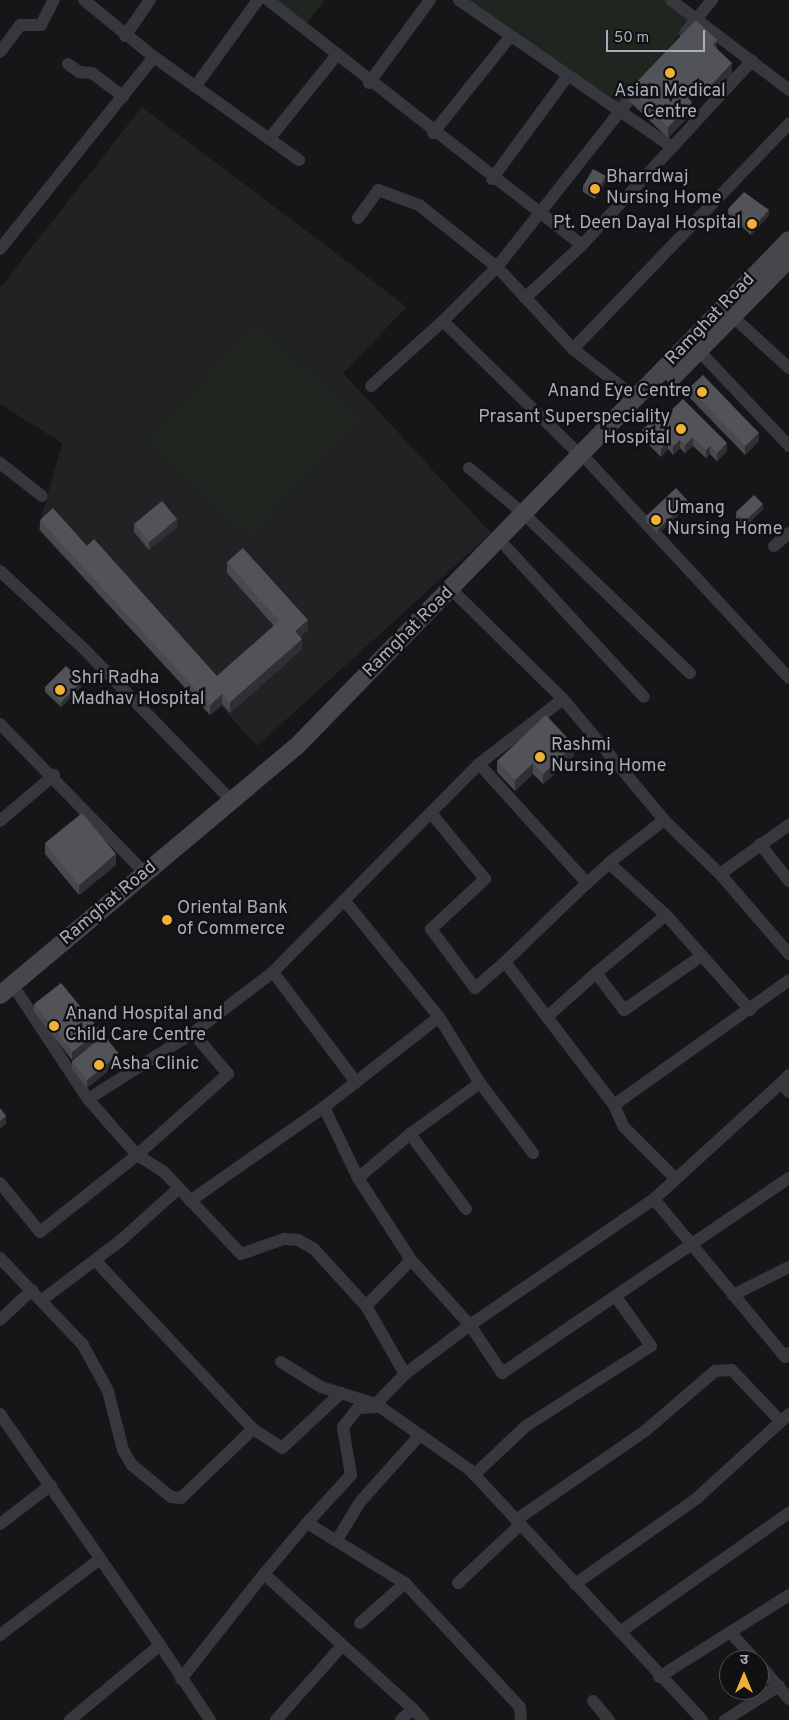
<!DOCTYPE html>
<html>
<head>
<meta charset="utf-8">
<style>
	body { margin:0 }
	#map { position:relative; width:789px; height:1720px; overflow:hidden; background:#161618; font-family:Overpass,"Noto Sans Devanagari",sans-serif }
	div>[style] { position:absolute }
	[style*='--x'] { left:calc(var(--x)*1px); top:calc(var(--y)*1px); width:calc(var(--w)*1px); rotate:calc(var(--a)*1deg) }
	.built>* { inset:0; background:#222225 }
	.green>* { inset:0; background:#1e261f }
	.minor>* { height:12px; margin:-6px; padding:0 6px; transform-origin:6px; border-radius:6px; background:#37383d }
	.secondary>* { height:18px; margin:-9px; padding:0 9px; transform-origin:9px; border-radius:9px; background:#45474d }
	.wall>* { inset:0; background:#47494d }
	.shaded-wall>* { inset:0; background:#2f3033 }
	.building>* { inset:0; background:#525359 }
	.dots>* { width:14px; height:14px; translate:-50% -50%; box-sizing:border-box; border:2px solid #111113; border-radius:50% }
	span { translate:-50% -50%; white-space:nowrap; text-align:center; line-height:1.15; -webkit-text-stroke:5px #111113; paint-order:stroke }
	.poi-label { font-size:18px; color:#a8adb8 }
	.left { translate:0 -50%; text-align:left }
	.right { translate:-100% -50%; text-align:right }
	.street-label { font-size:18px; color:#a8adb8 }
	.north { position:absolute; left:719px; top:1650px; width:50px; height:50px; box-sizing:border-box; background:#111113; border:1px solid #4d4f55; border-radius:50%; rotate:0deg; font-size:14px; font-weight:700; line-height:20px; text-align:center; color:#a8adb8 }
	.north::after { content:''; display:block; margin:auto; width:18px; height:22px; background:#f2b134; clip-path:polygon(50% 0,100% 100%,50% 72%,0 100%) }
	.scale { position:absolute; left:606px; top:30px; width:99px; height:22px; box-sizing:border-box; border:2px solid #a8adb8; border-top:0; padding-left:6px; font-size:15px; line-height:18px; white-space:nowrap; color:#a8adb8; -webkit-text-stroke:4px #111113; paint-order:stroke }
</style>
</head>
<body>
<div id="map">
	<div class="built">
		<i style="clip-path:polygon(142px 107px,407px 307px,343px 373px,491px 533px,257px 746px,222px 707px,210px 715px,38px 530px,62px 443px,0 404px,0 288px)"></i>
	</div>
	<div class="green">
		<i style="clip-path:polygon(275px 0,325px 0,304px 26px)"></i>
		<i style="clip-path:polygon(459px 0,672px 0,695px 15px,617px 113px)"></i>
		<i style="clip-path:polygon(257px 324px,359px 419px,249px 537px,146px 441px)"></i>
	</div>
	<div class="minor">
		<i style="--x:84;--y:0;--w:90;--a:39.2"></i>
		<i style="--x:154;--y:57;--w:178;--a:35.4"></i>
		<i style="--x:268;--y:0;--w:398;--a:38"></i>
		<i style="--x:459;--y:0;--w:259;--a:34.6"></i>
		<i style="--x:671;--y:0;--w:148;--a:37.3"></i>
		<i style="--x:685;--y:33;--w:43;--a:-50.7"></i>
		<i style="--x:125;--y:36;--w:44;--a:-55.2"></i>
		<i style="--x:0;--y:52;--w:34;--a:-53"></i>
		<i style="--x:20;--y:25;--w:21;--a:0"></i>
		<i style="--x:41;--y:25;--w:28;--a:-63"></i>
		<i style="--x:68;--y:64;--w:14;--a:36"></i>
		<i style="--x:79;--y:72;--w:13;--a:4"></i>
		<i style="--x:92;--y:73;--w:39;--a:37"></i>
		<i style="--x:369;--y:83;--w:103;--a:-53.7"></i>
		<i style="--x:195;--y:87;--w:107;--a:-54.1"></i>
		<i style="--x:433;--y:133;--w:123;--a:-51.3"></i>
		<i style="--x:269;--y:139;--w:107;--a:-51.1"></i>
		<i style="--x:492;--y:179;--w:127;--a:-53.7"></i>
		<i style="--x:358;--y:218;--w:34;--a:-54"></i>
		<i style="--x:378;--y:190;--w:44;--a:20.1"></i>
		<i style="--x:419;--y:205;--w:100;--a:38.5"></i>
		<i style="--x:497;--y:267;--w:112;--a:47.2"></i>
		<i style="--x:573;--y:349;--w:80;--a:37.9"></i>
		<i style="--x:0;--y:249;--w:246;--a:-51.3"></i>
		<i style="--x:525;--y:298;--w:78;--a:-42.9"></i>
		<i style="--x:582;--y:245;--w:251;--a:-47.3"></i>
		<i style="--x:732;--y:316;--w:77;--a:42.4"></i>
		<i style="--x:443;--y:321;--w:76;--a:-45"></i>
		<i style="--x:497;--y:267;--w:231;--a:-51.7"></i>
		<i style="--x:573;--y:349;--w:312;--a:-46.2"></i>
		<i style="--x:699;--y:351;--w:131;--a:46.5"></i>
		<i style="--x:371;--y:386;--w:97;--a:-42.1"></i>
		<i style="--x:443;--y:321;--w:192;--a:44.4"></i>
		<i style="--x:589;--y:462;--w:294;--a:47.2"></i>
		<i style="--x:0;--y:463;--w:53;--a:38.2"></i>
		<i style="--x:469;--y:468;--w:72;--a:39.9"></i>
		<i style="--x:524;--y:514;--w:230;--a:43.8"></i>
		<i style="--x:774;--y:546;--w:20;--a:-41"></i>
		<i style="--x:507;--y:548;--w:202;--a:47.4"></i>
		<i style="--x:0;--y:571;--w:116;--a:42.9"></i>
		<i style="--x:85;--y:650;--w:211;--a:45.8"></i>
		<i style="--x:452;--y:590;--w:156;--a:44.5"></i>
		<i style="--x:563;--y:699;--w:158;--a:50.1"></i>
		<i style="--x:664;--y:820;--w:78;--a:44"></i>
		<i style="--x:720;--y:874;--w:106;--a:49.2"></i>
		<i style="--x:563;--y:699;--w:106;--a:142.3"></i>
		<i style="--x:479;--y:764;--w:161;--a:47.8"></i>
		<i style="--x:587;--y:883;--w:114;--a:136.1"></i>
		<i style="--x:505;--y:962;--w:180;--a:52.7"></i>
		<i style="--x:614;--y:1105;--w:24;--a:66"></i>
		<i style="--x:624;--y:1127;--w:71;--a:45"></i>
		<i style="--x:0;--y:724;--w:209;--a:45.8"></i>
		<i style="--x:431;--y:813;--w:85;--a:50.7"></i>
		<i style="--x:485;--y:879;--w:74;--a:137.2"></i>
		<i style="--x:431;--y:929;--w:74;--a:53.3"></i>
		<i style="--x:475;--y:988;--w:40;--a:-41"></i>
		<i style="--x:664;--y:820;--w:70;--a:142"></i>
		<i style="--x:609;--y:863;--w:77;--a:42.4"></i>
		<i style="--x:666;--y:915;--w:127;--a:48.5"></i>
		<i style="--x:0;--y:821;--w:71;--a:-40.4"></i>
		<i style="--x:760;--y:844;--w:47;--a:51.9"></i>
		<i style="--x:720;--y:874;--w:85;--a:-35.4"></i>
		<i style="--x:587;--y:883;--w:30;--a:-42"></i>
		<i style="--x:344;--y:900;--w:151;--a:50.9"></i>
		<i style="--x:439;--y:1017;--w:78;--a:58.2"></i>
		<i style="--x:480;--y:1083;--w:88;--a:52.9"></i>
		<i style="--x:666;--y:915;--w:91;--a:140.4"></i>
		<i style="--x:596;--y:973;--w:46;--a:52.9"></i>
		<i style="--x:624;--y:1010;--w:94;--a:-35"></i>
		<i style="--x:273;--y:972;--w:293;--a:-45.3"></i>
		<i style="--x:18;--y:993;--w:127;--a:56.6"></i>
		<i style="--x:88;--y:1099;--w:74;--a:48.8"></i>
		<i style="--x:137;--y:1155;--w:31;--a:32"></i>
		<i style="--x:163;--y:1171;--w:114;--a:46.8"></i>
		<i style="--x:241;--y:1254;--w:46;--a:-19.2"></i>
		<i style="--x:284;--y:1239;--w:14;--a:4"></i>
		<i style="--x:298;--y:1240;--w:18;--a:29"></i>
		<i style="--x:314;--y:1249;--w:77;--a:47.6"></i>
		<i style="--x:366;--y:1306;--w:78;--a:60.2"></i>
		<i style="--x:547;--y:1017;--w:66;--a:-41.9"></i>
		<i style="--x:789;--y:1075;--w:11;--a:135"></i>
		<i style="--x:781;--y:1083;--w:12;--a:48"></i>
		<i style="--x:356;--y:1082;--w:105;--a:-38.1"></i>
		<i style="--x:88;--y:1099;--w:124;--a:-32.2"></i>
		<i style="--x:193;--y:1033;--w:101;--a:-37.3"></i>
		<i style="--x:273;--y:972;--w:138;--a:53"></i>
		<i style="--x:356;--y:1082;--w:41;--a:142"></i>
		<i style="--x:324;--y:1107;--w:79;--a:64.4"></i>
		<i style="--x:358;--y:1178;--w:98;--a:57.1"></i>
		<i style="--x:411;--y:1260;--w:88;--a:47.8"></i>
		<i style="--x:470;--y:1325;--w:223;--a:-34.4"></i>
		<i style="--x:654;--y:1199;--w:172;--a:-42.4"></i>
		<i style="--x:614;--y:1105;--w:215;--a:-35.5"></i>
		<i style="--x:358;--y:1178;--w:68;--a:-40.2"></i>
		<i style="--x:0;--y:1183;--w:63;--a:50.8"></i>
		<i style="--x:40;--y:1232;--w:124;--a:-38.4"></i>
		<i style="--x:137;--y:1155;--w:122;--a:-41.7"></i>
		<i style="--x:228;--y:1074;--w:54;--a:-130.5"></i>
		<i style="--x:654;--y:1199;--w:205;--a:50.3"></i>
		<i style="--x:785;--y:1357;--w:6;--a:-45"></i>
		<i style="--x:190;--y:1201;--w:164;--a:-35"></i>
		<i style="--x:466;--y:1209;--w:94;--a:-126.7"></i>
		<i style="--x:410;--y:1134;--w:87;--a:-36.1"></i>
		<i style="--x:0;--y:1258;--w:120;--a:46.3"></i>
		<i style="--x:83;--y:1345;--w:52;--a:61.5"></i>
		<i style="--x:108;--y:1391;--w:61;--a:75.7"></i>
		<i style="--x:123;--y:1450;--w:17;--a:59"></i>
		<i style="--x:132;--y:1465;--w:50;--a:39.4"></i>
		<i style="--x:171;--y:1497;--w:10;--a:6"></i>
		<i style="--x:181;--y:1498;--w:100;--a:-43.8"></i>
		<i style="--x:253;--y:1429;--w:230;--a:-133.1"></i>
		<i style="--x:733;--y:1295;--w:63;--a:-26.6"></i>
		<i style="--x:42;--y:1300;--w:98;--a:-37.1"></i>
		<i style="--x:120;--y:1241;--w:79;--a:-41.9"></i>
		<i style="--x:366;--y:1306;--w:64;--a:-45.6"></i>
		<i style="--x:0;--y:1320;--w:44;--a:-43.2"></i>
		<i style="--x:281;--y:1362;--w:47;--a:32"></i>
		<i style="--x:321;--y:1387;--w:58;--a:17.2"></i>
		<i style="--x:376;--y:1404;--w:115;--a:35.1"></i>
		<i style="--x:470;--y:1470;--w:341;--a:47.1"></i>
		<i style="--x:376;--y:1404;--w:42;--a:-46"></i>
		<i style="--x:405;--y:1374;--w:81;--a:-37"></i>
		<i style="--x:470;--y:1325;--w:58;--a:56.3"></i>
		<i style="--x:502;--y:1373;--w:347;--a:-34.2"></i>
		<i style="--x:0;--y:1414;--w:281;--a:55.3"></i>
		<i style="--x:253;--y:1429;--w:35;--a:33"></i>
		<i style="--x:282;--y:1448;--w:81;--a:-43"></i>
		<i style="--x:474;--y:1475;--w:71;--a:-43.3"></i>
		<i style="--x:526;--y:1426;--w:148;--a:-32.6"></i>
		<i style="--x:651;--y:1346;--w:60;--a:-125.5"></i>
		<i style="--x:516;--y:1520;--w:157;--a:-34.6"></i>
		<i style="--x:645;--y:1431;--w:92;--a:-40.6"></i>
		<i style="--x:715;--y:1371;--w:17;--a:-3"></i>
		<i style="--x:732;--y:1370;--w:70;--a:46.7"></i>
		<i style="--x:307;--y:1523;--w:65;--a:-47.5"></i>
		<i style="--x:351;--y:1475;--w:49;--a:-99.5"></i>
		<i style="--x:343;--y:1427;--w:24;--a:-52"></i>
		<i style="--x:358;--y:1408;--w:22;--a:-3"></i>
		<i style="--x:0;--y:1524;--w:64;--a:-37.4"></i>
		<i style="--x:337;--y:1540;--w:44;--a:-58.8"></i>
		<i style="--x:360;--y:1502;--w:90;--a:-48.2"></i>
		<i style="--x:458;--y:1583;--w:85;--a:-43.1"></i>
		<i style="--x:575;--y:1584;--w:148;--a:-35.1"></i>
		<i style="--x:696;--y:1499;--w:126;--a:-42.4"></i>
		<i style="--x:360;--y:1623;--w:60;--a:-41.6"></i>
		<i style="--x:620;--y:1632;--w:207;--a:-35.2"></i>
		<i style="--x:730;--y:1632;--w:38;--a:48"></i>
		<i style="--x:0;--y:1635;--w:126;--a:-37.2"></i>
		<i style="--x:759;--y:1664;--w:46;--a:49.4"></i>
		<i style="--x:659;--y:1677;--w:154;--a:-32.2"></i>
		<i style="--x:181;--y:1679;--w:134;--a:-51.7"></i>
		<i style="--x:593;--y:1701;--w:25;--a:50"></i>
		<i style="--x:413;--y:1709;--w:201;--a:-137.8"></i>
		<i style="--x:264;--y:1574;--w:67;--a:-49.9"></i>
		<i style="--x:307;--y:1523;--w:115;--a:31.5"></i>
		<i style="--x:405;--y:1583;--w:169;--a:47.2"></i>
		<i style="--x:520;--y:1707;--w:13;--a:86"></i>
		<i style="--x:70;--y:1720;--w:117;--a:-39.8"></i>
		<i style="--x:160;--y:1645;--w:90;--a:56.3"></i>
		<i style="--x:276;--y:1720;--w:99;--a:-48.3"></i>
		<i style="--x:401;--y:1720;--w:16;--a:-43"></i>
		<i style="--x:413;--y:1709;--w:15;--a:48"></i>
		<i style="--x:725;--y:1720;--w:64;--a:-32.2"></i>
	</div>
	<div class="secondary">
		<i style="--x:674;--y:376;--w:164;--a:-45.5"></i>
		<i style="--x:0;--y:995;--w:386;--a:-40"></i>
		<i style="--x:296;--y:747;--w:707;--a:-45.8"></i>
	</div>
	<div class="wall">
		<i style="clip-path:polygon(717px 49px,732px 74px,709px 98px,699px 88px,688px 99px,692px 113px,668px 138px,629px 101px,629px 90px)"></i>
		<i style="clip-path:polygon(606px 181px,595px 199px,583px 192px,583px 186px)"></i>
		<i style="clip-path:polygon(728px 209px,769px 215px,751px 235px,728px 214px)"></i>
		<i style="clip-path:polygon(689px 388px,759px 441px,745px 455px,689px 397px)"></i>
		<i style="clip-path:polygon(665px 416px,727px 451px,717px 461px,710px 454px,706px 458px,693px 446px,685px 453px,680px 448px,673px 455px,668px 449px,661px 457px,642px 438px,642px 430px)"></i>
		<i style="clip-path:polygon(688px 506px,658px 534px,646px 522px,646px 516px)"></i>
		<i style="clip-path:polygon(763px 509px,745px 527px,736px 518px,736px 512px)"></i>
		<i style="clip-path:polygon(40px 520px,217px 676px,274px 626px,227px 573px,227px 562px,308px 630px,300px 637px,302px 649px,230px 713px,222px 704px,210px 715px,40px 530px)"></i>
		<i style="clip-path:polygon(134px 524px,177px 527px,149px 550px,134px 532px)"></i>
		<i style="clip-path:polygon(82px 686px,61px 707px,45px 692px,45px 687px)"></i>
		<i style="clip-path:polygon(574px 756px,543px 784px,533px 774px,515px 791px,497px 772px,497px 761px)"></i>
		<i style="clip-path:polygon(45px 843px,116px 865px,79px 895px,45px 854px)"></i>
		<i style="clip-path:polygon(34px 1004px,100px 1030px,72px 1060px,34px 1012px)"></i>
		<i style="clip-path:polygon(72px 1061px,119px 1062px,87px 1088px,72px 1069px)"></i>
	</div>
	<div class="shaded-wall">
		<i style="clip-path:polygon(717px 40px,717px 51px,713px 45px)"></i>
		<i style="clip-path:polygon(732px 63px,732px 74px,709px 98px,709px 87px)"></i>
		<i style="clip-path:polygon(699px 77px,699px 88px,683px 105px,683px 94px)"></i>
		<i style="clip-path:polygon(692px 102px,692px 113px,668px 138px,668px 127px)"></i>
		<i style="clip-path:polygon(606px 176px,606px 181px,595px 199px,595px 193px)"></i>
		<i style="clip-path:polygon(769px 210px,769px 215px,751px 235px,751px 229px)"></i>
		<i style="clip-path:polygon(759px 433px,759px 441px,745px 455px,745px 446px)"></i>
		<i style="clip-path:polygon(693px 437px,693px 446px,685px 453px,685px 445px)"></i>
		<i style="clip-path:polygon(680px 440px,680px 448px,673px 455px,673px 446px)"></i>
		<i style="clip-path:polygon(668px 441px,668px 449px,661px 457px,661px 448px)"></i>
		<i style="clip-path:polygon(727px 443px,727px 451px,717px 461px,717px 453px)"></i>
		<i style="clip-path:polygon(710px 446px,710px 454px,706px 458px,706px 450px)"></i>
		<i style="clip-path:polygon(688px 501px,688px 506px,658px 534px,658px 529px)"></i>
		<i style="clip-path:polygon(763px 504px,763px 509px,745px 527px,745px 521px)"></i>
		<i style="clip-path:polygon(177px 519px,177px 527px,149px 550px,149px 542px)"></i>
		<i style="clip-path:polygon(308px 620px,308px 630px,295px 642px,295px 631px)"></i>
		<i style="clip-path:polygon(302px 639px,302px 649px,230px 713px,230px 702px)"></i>
		<i style="clip-path:polygon(82px 681px,82px 686px,61px 707px,61px 702px)"></i>
		<i style="clip-path:polygon(222px 694px,222px 704px,210px 715px,210px 705px)"></i>
		<i style="clip-path:polygon(574px 745px,574px 756px,543px 784px,543px 774px)"></i>
		<i style="clip-path:polygon(533px 763px,533px 774px,515px 791px,515px 780px)"></i>
		<i style="clip-path:polygon(116px 854px,116px 865px,79px 895px,79px 885px)"></i>
		<i style="clip-path:polygon(100px 1030px,100px 1039px,72px 1060px,72px 1052px)"></i>
		<i style="clip-path:polygon(119px 1054px,119px 1062px,87px 1088px,87px 1080px)"></i>
		<i style="clip-path:polygon(6px 1116px,6px 1124px,0 1129px,0 1121px)"></i>
	</div>
	<div class="building">
		<i style="clip-path:polygon(696px 20px,717px 40px,713px 45px,732px 63px,709px 87px,699px 77px,683px 94px,692px 102px,668px 127px,629px 90px)"></i>
		<i style="clip-path:polygon(593px 169px,606px 176px,595px 193px,583px 186px)"></i>
		<i style="clip-path:polygon(744px 192px,769px 210px,751px 229px,728px 209px)"></i>
		<i style="clip-path:polygon(703px 375px,759px 433px,745px 446px,689px 388px)"></i>
		<i style="clip-path:polygon(683px 399px,727px 443px,717px 453px,710px 446px,706px 450px,693px 437px,685px 445px,680px 440px,673px 446px,668px 441px,661px 448px,642px 430px,661px 412px,665px 416px)"></i>
		<i style="clip-path:polygon(676px 488px,688px 501px,658px 529px,646px 516px)"></i>
		<i style="clip-path:polygon(754px 495px,763px 504px,745px 521px,736px 512px)"></i>
		<i style="clip-path:polygon(162px 501px,177px 519px,149px 542px,134px 524px)"></i>
		<i style="clip-path:polygon(53px 508px,87px 546px,94px 539px,217px 676px,279px 621px,227px 562px,243px 548px,308px 620px,295px 631px,302px 639px,230px 702px,222px 694px,210px 705px,40px 520px)"></i>
		<i style="clip-path:polygon(66px 666px,82px 681px,61px 702px,45px 687px)"></i>
		<i style="clip-path:polygon(546px 715px,574px 745px,543px 774px,533px 763px,515px 780px,497px 761px)"></i>
		<i style="clip-path:polygon(82px 813px,116px 854px,79px 885px,45px 843px)"></i>
		<i style="clip-path:polygon(61px 983px,100px 1030px,72px 1052px,34px 1004px)"></i>
		<i style="clip-path:polygon(104px 1035px,119px 1054px,87px 1080px,72px 1061px)"></i>
		<i style="clip-path:polygon(0 1108px,6px 1116px,0 1121px)"></i>
	</div>
	<div class="dots">
		<i style="left:670px;top:73px;background:#f2b134"></i>
		<i style="left:595px;top:189px;background:#f2b134"></i>
		<i style="left:752px;top:224px;background:#f2b134"></i>
		<i style="left:702px;top:392px;background:#f2b134"></i>
		<i style="left:681px;top:429px;background:#f2b134"></i>
		<i style="left:656px;top:520px;background:#f2b134"></i>
		<i style="left:60px;top:690px;background:#f2b134"></i>
		<i style="left:540px;top:757px;background:#f2b134"></i>
		<i style="left:167px;top:920px;background:#f2b134"></i>
		<i style="left:54px;top:1026px;background:#f2b134"></i>
		<i style="left:99px;top:1065px;background:#f2b134"></i>
	</div>
	<div class="poi-label">
		<span style="left:670px;top:103px">Asian Medical<br>Centre</span>
		<span class="left" style="left:606px;top:189px">Bharrdwaj<br>Nursing Home</span>
		<span class="right" style="left:741px;top:224px">Pt. Deen Dayal Hospital</span>
		<span class="right" style="left:691px;top:392px">Anand Eye Centre</span>
		<span class="right" style="left:670px;top:429px">Prasant Superspeciality<br>Hospital</span>
		<span class="left" style="left:667px;top:520px">Umang<br>Nursing Home</span>
		<span class="left" style="left:71px;top:690px">Shri Radha<br>Madhav Hospital</span>
		<span class="left" style="left:551px;top:757px">Rashmi<br>Nursing Home</span>
		<span class="left" style="left:177px;top:920px">Oriental Bank<br>of Commerce</span>
		<span class="left" style="left:65px;top:1026px">Anand Hospital and<br>Child Care Centre</span>
		<span class="left" style="left:110px;top:1065px">Asha Clinic</span>
	</div>
	<div class="street-label">
		<span style="left:711px;top:320px;rotate:-46deg">Ramghat Road</span>
		<span style="left:409px;top:633px;rotate:-45deg">Ramghat Road</span>
		<span style="left:109px;top:904px;rotate:-40deg">Ramghat Road</span>
	</div>
	<div class="north">उ</div>
	<div class="scale">50 m</div>
</div>
</body>
</html>
